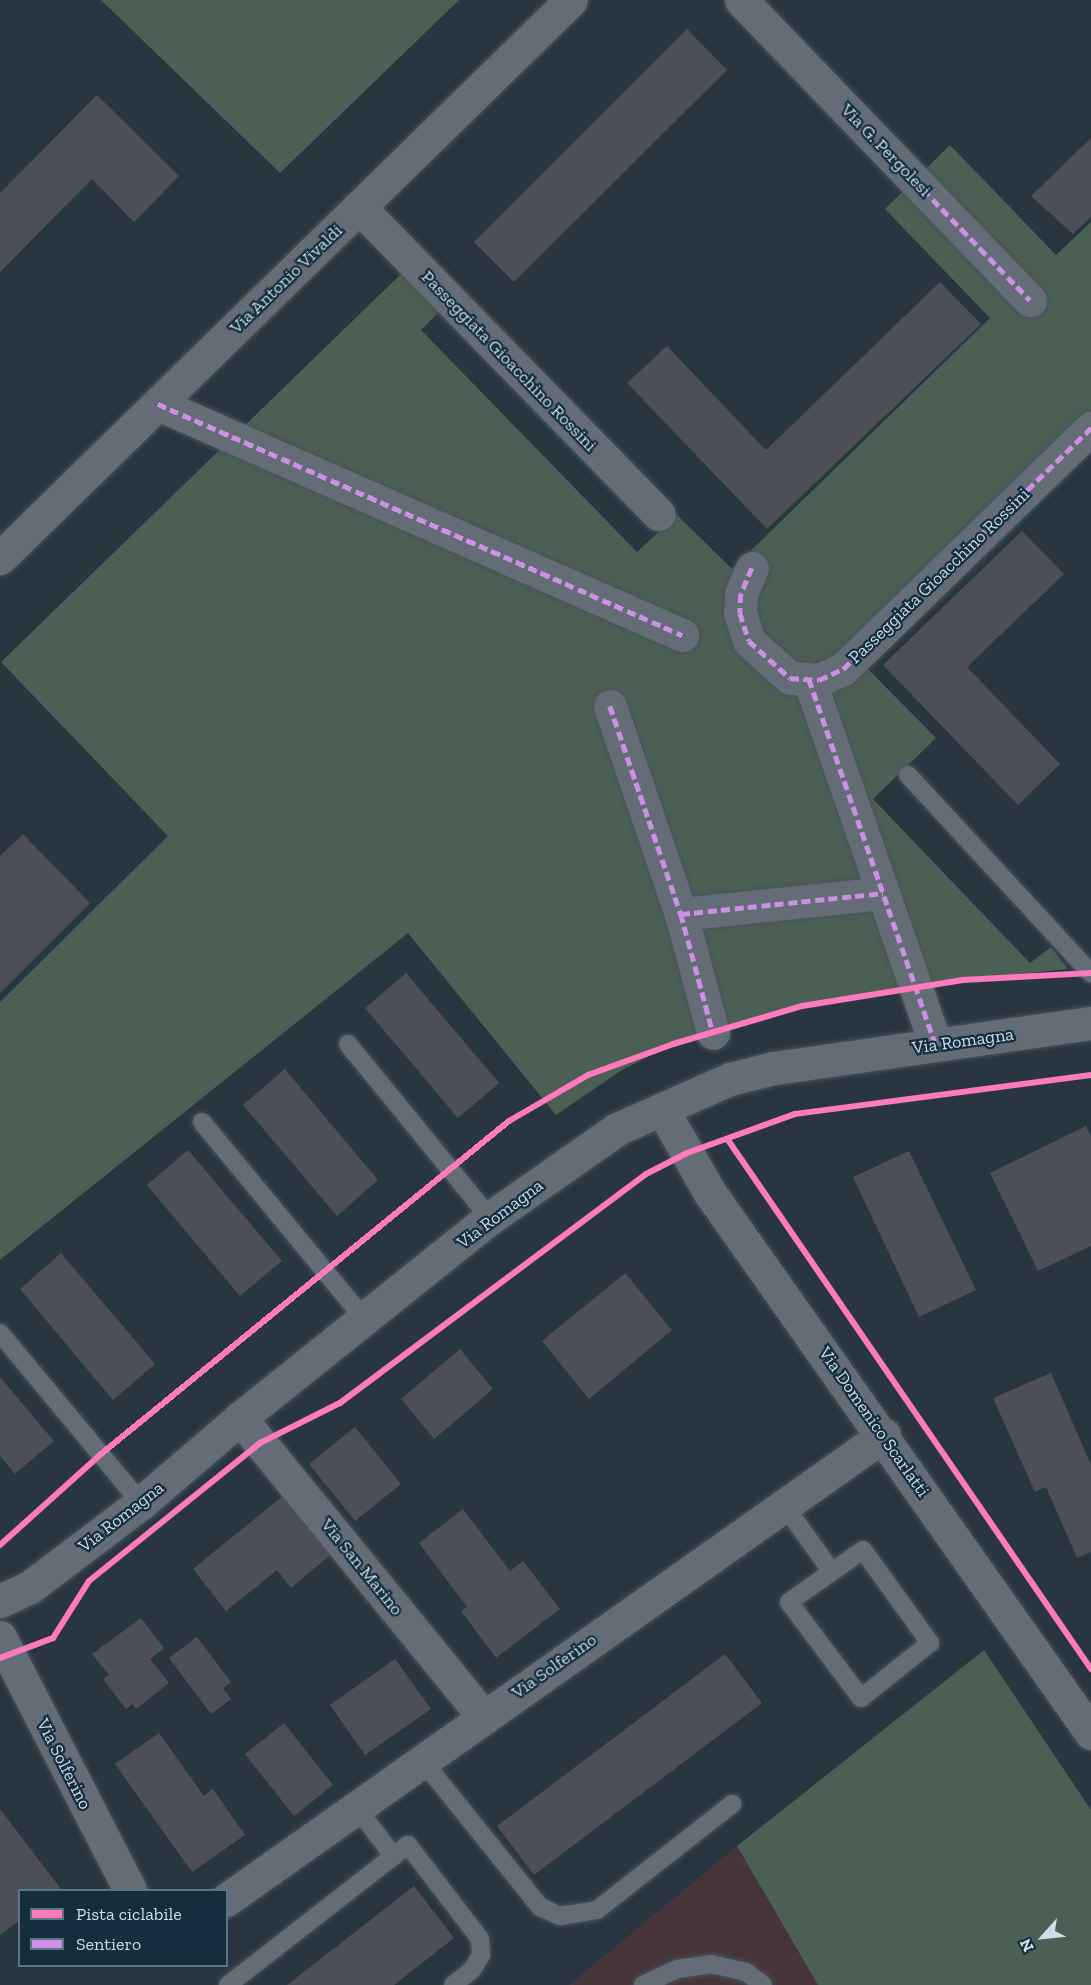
<!DOCTYPE html>
<html>
<head>
<meta charset="utf-8">
<style>
	body { margin:0 }
	#map { position:relative; width:1091px; height:1985px; overflow:hidden; background:#29363f; font-family:"Zilla Slab",serif }
	div>[style] { position:absolute }
	[style*='--x'] { left:calc(var(--x)*1px); top:calc(var(--y)*1px); width:calc(var(--w)*1px); rotate:calc(var(--a)*1deg) }
	.education>* { inset:0; background:#46363b }
	.green>* { inset:0; background:#4c5f54 }
	.building>* { inset:0; background:#4d4f57 }
	.roads { filter:drop-shadow(0 0 2px #48535b) drop-shadow(0 0 2px #48535b) }
	.lane>* { height:18px; margin:-9px; padding:0 9px; transform-origin:9px; border-radius:9px; background:#646d75 }
	.street>* { height:33px; margin:-16.5px; padding:0 16.5px; transform-origin:16.5px; border-radius:16.5px; background:#646d75 }
	.quiet>* { height:4.5px; margin-top:-2.25px; transform-origin:0; background:repeating-linear-gradient(90deg,#ce8fe9 0 9px,transparent 0 13.5px) }
	.cycleway>* { height:6px; margin:-3px; padding:0 3px; transform-origin:3px; border-radius:3px; background:#fd7abc }
	span { translate:-50% -50%; white-space:nowrap; text-align:center; line-height:1.15; -webkit-text-stroke:4.5px #152e3e; paint-order:stroke }
	.street-label { font-size:18px; color:#cfdde8 }
	.legend { position:absolute; left:18px; top:1889px; width:210px; height:78px; box-sizing:border-box; background:#152e3e; border:2px solid #5f7482; margin:0; padding:8px 10px; list-style:none; font-size:18px; color:#cfdde8 }
	.legend li { display:flex; align-items:center; gap:12px; height:30px }
	.legend b { width:30px; border:2px solid #5f7482 }
	.north { position:absolute; left:1013px; top:1907px; width:60px; height:60px; -webkit-text-stroke:4px #152e3e; paint-order:stroke; rotate:243deg; font-size:16px; font-weight:700; line-height:24px; text-align:center; color:#cfdde8 }
	.north::after { content:''; display:block; margin:auto; width:21px; height:27px; background:#cfdde8; clip-path:polygon(50% 0,100% 100%,50% 72%,0 100%) }
</style>
</head>
<body>
<div id="map">
	<div class="education">
		<i style="clip-path:polygon(737px 1846px,818px 1985px,569px 1985px)"></i>
	</div>
	<div class="green">
		<i style="clip-path:polygon(101px 0,459px 0,280px 173px)"></i>
		<i style="clip-path:polygon(950px 145px,1056px 255px,1091px 222px,1091px 439px,863px 664px,936px 738px,873px 799px,1030px 963px,1051px 947px,1068px 969px,927px 984px,802px 1006px,673px 1044px,622px 1070px,556px 1115px,408px 933px,0 1260px,0 1002px,168px 836px,1px 662px,402px 273px,439px 312px,421px 330px,637px 552px,677px 515px,732px 569px,990px 318px,885px 209px)"></i>
		<i style="clip-path:polygon(984px 1650px,1091px 1810px,1091px 1985px,818px 1985px,737px 1846px)"></i>
	</div>
	<div class="building">
		<i style="clip-path:polygon(687px 29px,727px 70px,514px 282px,474px 242px)"></i>
		<i style="clip-path:polygon(97px 95px,179px 176px,134px 222px,92px 179px,0 272px,0 193px)"></i>
		<i style="clip-path:polygon(1091px 138px,1091px 217px,1073px 234px,1031px 196px)"></i>
		<i style="clip-path:polygon(940px 282px,981px 324px,767px 529px,627px 383px,667px 346px,766px 450px)"></i>
		<i style="clip-path:polygon(1022px 531px,1064px 574px,967px 667px,1060px 764px,1018px 805px,883px 665px)"></i>
		<i style="clip-path:polygon(23px 834px,90px 903px,0 993px,0 856px)"></i>
		<i style="clip-path:polygon(406px 973px,499px 1083px,458px 1118px,365px 1008px)"></i>
		<i style="clip-path:polygon(285px 1069px,378px 1180px,337px 1216px,243px 1105px)"></i>
		<i style="clip-path:polygon(1086px 1126px,1091px 1137px,1091px 1246px,1038px 1271px,990px 1173px)"></i>
		<i style="clip-path:polygon(188px 1150px,282px 1261px,240px 1296px,147px 1185px)"></i>
		<i style="clip-path:polygon(909px 1151px,976px 1290px,919px 1317px,853px 1177px)"></i>
		<i style="clip-path:polygon(61px 1253px,155px 1364px,113px 1400px,20px 1289px)"></i>
		<i style="clip-path:polygon(625px 1273px,672px 1330px,589px 1399px,542px 1341px)"></i>
		<i style="clip-path:polygon(460px 1349px,493px 1389px,434px 1439px,401px 1399px)"></i>
		<i style="clip-path:polygon(1051px 1373px,1091px 1465px,1091px 1552px,1077px 1558px,1046px 1487px,1035px 1492px,993px 1398px)"></i>
		<i style="clip-path:polygon(0 1377px,54px 1441px,15px 1474px,0 1456px)"></i>
		<i style="clip-path:polygon(355px 1427px,401px 1484px,355px 1521px,309px 1464px)"></i>
		<i style="clip-path:polygon(285px 1494px,333px 1553px,291px 1588px,277px 1570px,226px 1611px,193px 1569px)"></i>
		<i style="clip-path:polygon(463px 1509px,510px 1571px,523px 1561px,560px 1609px,496px 1658px,461px 1611px,467px 1607px,419px 1543px)"></i>
		<i style="clip-path:polygon(141px 1618px,164px 1648px,150px 1659px,169px 1683px,136px 1709px,132px 1704px,126px 1709px,103px 1679px,109px 1675px,92px 1654px)"></i>
		<i style="clip-path:polygon(197px 1637px,231px 1682px,223px 1688px,231px 1699px,211px 1714px,169px 1658px)"></i>
		<i style="clip-path:polygon(725px 1654px,762px 1703px,534px 1875px,497px 1826px)"></i>
		<i style="clip-path:polygon(395px 1659px,431px 1709px,365px 1755px,330px 1705px)"></i>
		<i style="clip-path:polygon(284px 1723px,333px 1785px,294px 1816px,245px 1754px)"></i>
		<i style="clip-path:polygon(159px 1733px,204px 1796px,213px 1789px,245px 1835px,192px 1872px,115px 1764px)"></i>
		<i style="clip-path:polygon(0 1809px,61px 1889px,20px 1890px,20px 1920px,0 1935px)"></i>
		<i style="clip-path:polygon(414px 1886px,454px 1938px,394px 1985px,287px 1985px)"></i>
	</div>
	<div class="roads">
		<div class="lane">
			<i style="--x:908;--y:775;--w:270;--a:47.3"></i>
			<i style="--x:348;--y:1044;--w:225;--a:50.8"></i>
			<i style="--x:202;--y:1122;--w:258;--a:50.5"></i>
			<i style="--x:0;--y:1333;--w:221;--a:50.3"></i>
			<i style="--x:784;--y:1505;--w:82;--a:54.4"></i>
			<i style="--x:863;--y:1550;--w:115;--a:54.2"></i>
			<i style="--x:930;--y:1643;--w:88;--a:141.4"></i>
			<i style="--x:861;--y:1698;--w:120;--a:-126.9"></i>
			<i style="--x:789;--y:1602;--w:90;--a:-35.1"></i>
			<i style="--x:422;--y:1760;--w:189;--a:51.2"></i>
			<i style="--x:540;--y:1907;--w:22;--a:24"></i>
			<i style="--x:560;--y:1916;--w:37;--a:-9"></i>
			<i style="--x:597;--y:1910;--w:172;--a:-38.1"></i>
			<i style="--x:357;--y:1808;--w:61;--a:52.9"></i>
			<i style="--x:228;--y:1985;--w:228;--a:-37.9"></i>
			<i style="--x:408;--y:1845;--w:118;--a:52.5"></i>
			<i style="--x:480;--y:1939;--w:16;--a:86"></i>
			<i style="--x:481;--y:1955;--w:17;--a:121"></i>
			<i style="--x:472;--y:1970;--w:24;--a:142"></i>
			<i style="--x:643;--y:1985;--w:38;--a:-25"></i>
			<i style="--x:677;--y:1969;--w:34;--a:-8"></i>
			<i style="--x:711;--y:1964;--w:36;--a:13"></i>
			<i style="--x:746;--y:1972;--w:21;--a:37"></i>
		</div>
		<div class="street">
			<i style="--x:741;--y:0;--w:417;--a:46.1"></i>
			<i style="--x:359;--y:207;--w:429;--a:45.7"></i>
			<i style="--x:158;--y:404;--w:573;--a:23.79"></i>
			<i style="--x:0;--y:558;--w:798;--a:-44.34"></i>
			<i style="--x:752;--y:568;--w:28;--a:113"></i>
			<i style="--x:741;--y:594;--w:19;--a:93"></i>
			<i style="--x:740;--y:613;--w:29;--a:72"></i>
			<i style="--x:749;--y:641;--w:55;--a:42.1"></i>
			<i style="--x:790;--y:678;--w:29;--a:4"></i>
			<i style="--x:819;--y:680;--w:26;--a:-25"></i>
			<i style="--x:843;--y:669;--w:346;--a:-44.2"></i>
			<i style="--x:809;--y:679;--w:387;--a:70.9"></i>
			<i style="--x:610;--y:706;--w:220;--a:71.2"></i>
			<i style="--x:681;--y:914;--w:123;--a:74.9"></i>
			<i style="--x:681;--y:914;--w:203;--a:-5.9"></i>
			<i style="--x:662;--y:1109;--w:97;--a:60.3"></i>
			<i style="--x:710;--y:1193;--w:661;--a:54.79"></i>
			<i style="--x:240;--y:1418;--w:385;--a:50.8"></i>
			<i style="--x:0;--y:1601;--w:33;--a:-25"></i>
			<i style="--x:30;--y:1587;--w:139;--a:-37.1"></i>
			<i style="--x:141;--y:1503;--w:130;--a:-40.6"></i>
			<i style="--x:240;--y:1418;--w:320;--a:-38.7"></i>
			<i style="--x:490;--y:1218;--w:155;--a:-35"></i>
			<i style="--x:617;--y:1129;--w:124;--a:-23.9"></i>
			<i style="--x:730;--y:1079;--w:45;--a:-14"></i>
			<i style="--x:774;--y:1068;--w:320;--a:-8.1"></i>
			<i style="--x:0;--y:1637;--w:284;--a:62.8"></i>
			<i style="--x:226;--y:1900;--w:806;--a:-35.25"></i>
		</div>
	</div>
	<div class="quiet">
		<i style="--x:914;--y:180;--w:167;--a:46"></i>
		<i style="--x:158;--y:404;--w:573;--a:23.79"></i>
		<i style="--x:752;--y:568;--w:28;--a:113"></i>
		<i style="--x:741;--y:594;--w:19;--a:93"></i>
		<i style="--x:740;--y:613;--w:29;--a:72"></i>
		<i style="--x:749;--y:641;--w:55;--a:42.1"></i>
		<i style="--x:790;--y:678;--w:29;--a:4"></i>
		<i style="--x:819;--y:680;--w:26;--a:-25"></i>
		<i style="--x:843;--y:669;--w:346;--a:-44.2"></i>
		<i style="--x:809;--y:679;--w:387;--a:70.9"></i>
		<i style="--x:610;--y:706;--w:220;--a:71.2"></i>
		<i style="--x:681;--y:914;--w:123;--a:74.9"></i>
		<i style="--x:681;--y:914;--w:203;--a:-5.9"></i>
	</div>
	<div class="cycleway">
		<i style="--x:728;--y:1140;--w:642;--a:55.54"></i>
		<i style="--x:0;--y:1545;--w:136;--a:-42"></i>
		<i style="--x:101;--y:1454;--w:527;--a:-39.22"></i>
		<i style="--x:509;--y:1121;--w:91;--a:-30.2"></i>
		<i style="--x:588;--y:1075;--w:90;--a:-20"></i>
		<i style="--x:673;--y:1044;--w:134;--a:-16.4"></i>
		<i style="--x:802;--y:1006;--w:163;--a:-9.2"></i>
		<i style="--x:963;--y:980;--w:128;--a:-3.1"></i>
		<i style="--x:0;--y:1658;--w:57;--a:-20.7"></i>
		<i style="--x:53;--y:1638;--w:67;--a:-57.7"></i>
		<i style="--x:89;--y:1581;--w:220;--a:-38.9"></i>
		<i style="--x:260;--y:1443;--w:89;--a:-26.6"></i>
		<i style="--x:340;--y:1403;--w:382;--a:-36.8"></i>
		<i style="--x:646;--y:1174;--w:46;--a:-27.1"></i>
		<i style="--x:687;--y:1153;--w:115;--a:-19.9"></i>
		<i style="--x:795;--y:1114;--w:299;--a:-7.5"></i>
	</div>
	<div class="street-label">
		<span style="left:886px;top:150px;rotate:46deg">Via G. Pergolesi</span>
		<span style="left:286px;top:279px;rotate:-44deg">Via Antonio Vivaldi</span>
		<span style="left:509px;top:361px;rotate:46deg">Passeggiata Gioacchino Rossini</span>
		<span style="left:939px;top:576px;rotate:-44deg">Passeggiata Gioacchino Rossini</span>
		<span style="left:963px;top:1041px;rotate:-8deg">Via Romagna</span>
		<span style="left:500px;top:1214px;rotate:-37deg">Via Romagna</span>
		<span style="left:874px;top:1422px;rotate:55deg">Via Domenico Scarlatti</span>
		<span style="left:121px;top:1517px;rotate:-38deg">Via Romagna</span>
		<span style="left:362px;top:1567px;rotate:51deg">Via San Marino</span>
		<span style="left:554px;top:1666px;rotate:-35deg">Via Solferino</span>
		<span style="left:64px;top:1764px;rotate:63deg">Via Solferino</span>
	</div>
	<ul class="legend">
	<li><b style="height:8px;background:#fd7abc"></b>Pista ciclabile</li>
	<li><b style="height:8px;background:#ce8fe9"></b>Sentiero</li>
	</ul>
	<div class="north">N</div>
</div>
</body>
</html>
